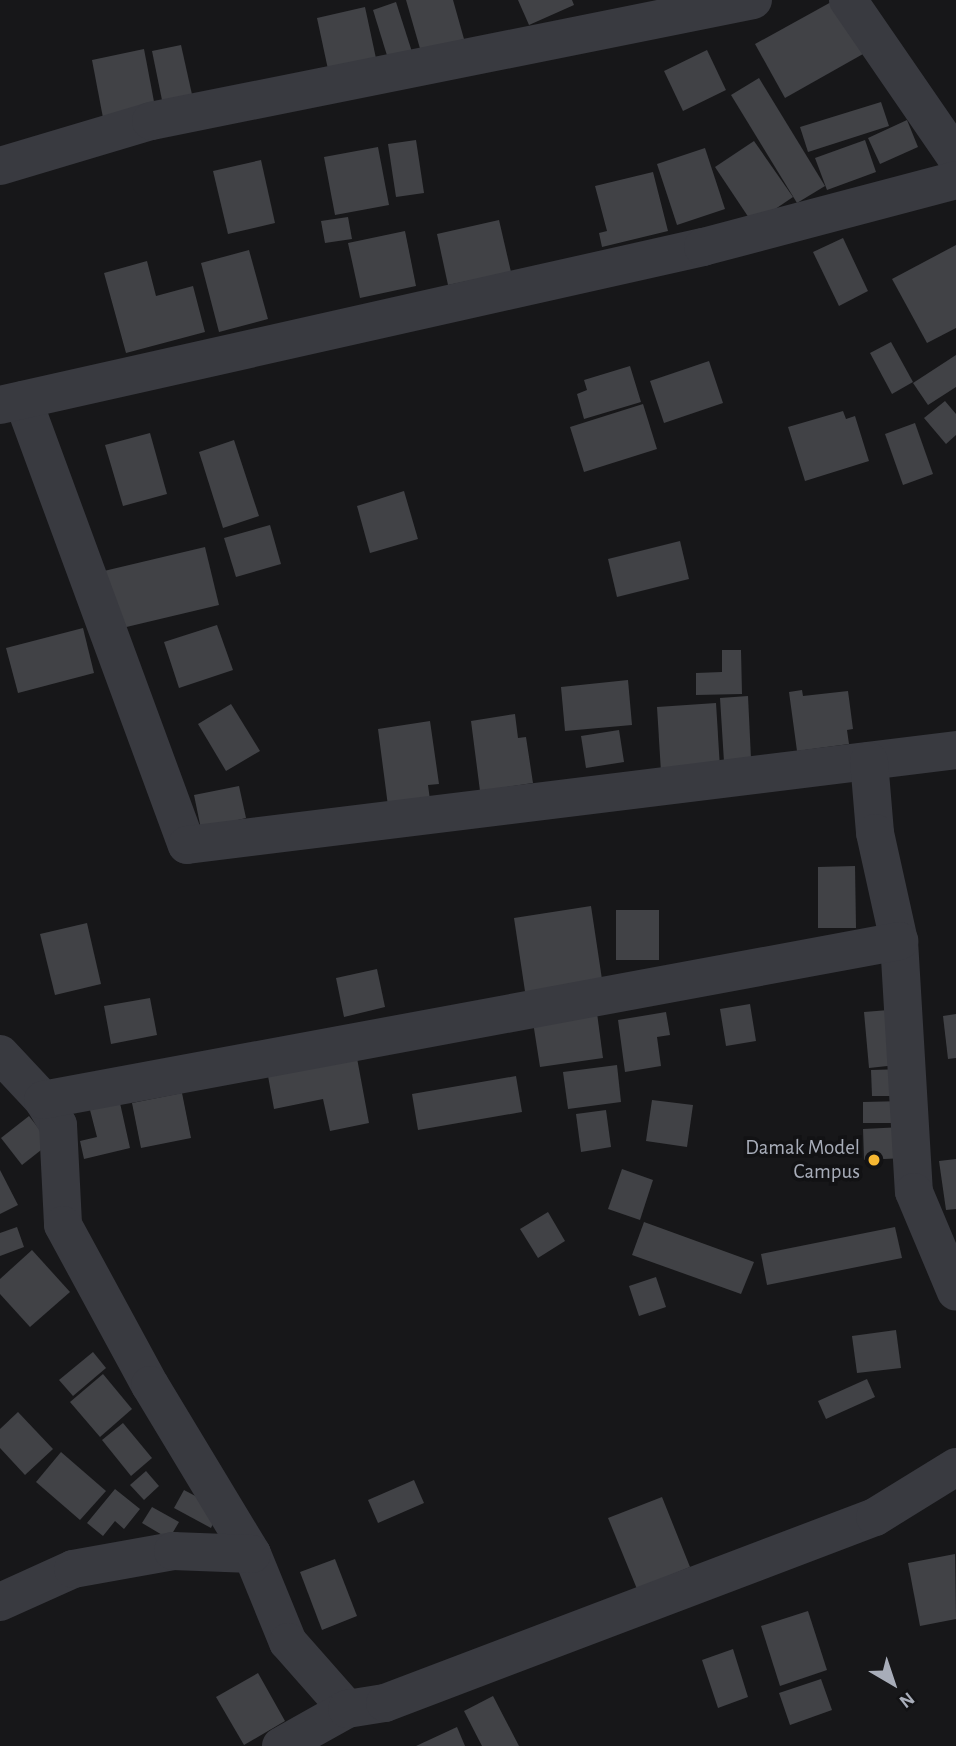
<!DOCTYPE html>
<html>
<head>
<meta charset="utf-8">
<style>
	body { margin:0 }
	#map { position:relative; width:956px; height:1746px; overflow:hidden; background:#171719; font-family:"Alegreya Sans",sans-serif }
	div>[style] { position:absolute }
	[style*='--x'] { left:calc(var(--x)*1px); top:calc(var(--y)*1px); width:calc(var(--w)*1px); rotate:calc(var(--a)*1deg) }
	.building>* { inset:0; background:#414246 }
	.minor>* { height:38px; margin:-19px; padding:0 19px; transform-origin:19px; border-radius:19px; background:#393a40 }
	.dots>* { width:19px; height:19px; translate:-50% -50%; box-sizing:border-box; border:4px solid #121214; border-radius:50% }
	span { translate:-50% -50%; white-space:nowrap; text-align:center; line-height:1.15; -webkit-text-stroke:7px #121214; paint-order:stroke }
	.poi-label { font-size:21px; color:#a8adb9 }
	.right { translate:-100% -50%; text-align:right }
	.north { position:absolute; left:858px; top:1648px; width:70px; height:70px; -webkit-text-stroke:5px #121214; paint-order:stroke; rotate:141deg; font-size:19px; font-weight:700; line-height:28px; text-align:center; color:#a8adb9 }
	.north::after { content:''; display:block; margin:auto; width:24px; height:32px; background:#a8adb9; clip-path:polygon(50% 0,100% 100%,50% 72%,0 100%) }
</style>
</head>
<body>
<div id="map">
	<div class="building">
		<i style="clip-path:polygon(406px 0,453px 0,464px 39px,421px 52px)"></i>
		<i style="clip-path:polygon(518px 0,572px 0,574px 5px,529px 25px)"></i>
		<i style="clip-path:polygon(833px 1px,863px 54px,785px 98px,755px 44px)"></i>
		<i style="clip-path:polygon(396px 2px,413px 55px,389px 62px,373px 10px)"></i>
		<i style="clip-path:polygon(365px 7px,377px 63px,329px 74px,317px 18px)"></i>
		<i style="clip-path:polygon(181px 45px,193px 99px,163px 105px,152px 51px)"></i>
		<i style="clip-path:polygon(144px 49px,156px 112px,104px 123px,92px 60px)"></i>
		<i style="clip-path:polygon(707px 50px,726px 90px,683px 111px,664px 71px)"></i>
		<i style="clip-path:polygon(759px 78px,825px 186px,797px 203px,731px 95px)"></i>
		<i style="clip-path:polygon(881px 102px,889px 126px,808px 152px,800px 127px)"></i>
		<i style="clip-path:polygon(907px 120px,918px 147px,880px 164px,868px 138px)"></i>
		<i style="clip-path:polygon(416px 140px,424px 193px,396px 197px,388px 144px)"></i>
		<i style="clip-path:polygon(865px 140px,876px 172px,827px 190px,815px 158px)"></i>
		<i style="clip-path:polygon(754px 141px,793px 197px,753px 224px,715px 167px)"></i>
		<i style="clip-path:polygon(378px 147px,389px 205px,335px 215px,324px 157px)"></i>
		<i style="clip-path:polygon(705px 148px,725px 209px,677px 225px,657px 164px)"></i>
		<i style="clip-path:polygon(261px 160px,275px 223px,228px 234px,213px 171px)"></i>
		<i style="clip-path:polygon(653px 172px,668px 231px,602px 247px,599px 233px,607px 231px,595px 186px)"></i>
		<i style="clip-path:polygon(348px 217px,352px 239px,325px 243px,321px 221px)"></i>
		<i style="clip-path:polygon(499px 220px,511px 272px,448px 285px,437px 234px)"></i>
		<i style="clip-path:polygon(405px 231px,416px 286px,360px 298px,348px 243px)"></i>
		<i style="clip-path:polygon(843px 238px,868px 291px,839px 306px,813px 252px)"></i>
		<i style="clip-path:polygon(956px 245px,956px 328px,927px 343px,892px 279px)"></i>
		<i style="clip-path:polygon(249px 250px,268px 319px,219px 332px,201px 263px)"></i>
		<i style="clip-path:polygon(147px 261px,156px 296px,193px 286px,205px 332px,126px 353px,104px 273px)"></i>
		<i style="clip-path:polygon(891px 342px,913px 382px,892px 394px,870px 353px)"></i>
		<i style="clip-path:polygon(956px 355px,956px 387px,928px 405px,913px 383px)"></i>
		<i style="clip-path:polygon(709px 361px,723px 403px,664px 423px,650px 381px)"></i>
		<i style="clip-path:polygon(630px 366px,641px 402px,584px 419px,577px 394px,587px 390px,584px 380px)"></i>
		<i style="clip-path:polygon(945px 401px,956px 414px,956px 435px,946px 444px,924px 418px)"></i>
		<i style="clip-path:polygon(643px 404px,657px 449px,584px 472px,570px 427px)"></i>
		<i style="clip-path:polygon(843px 411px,846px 419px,855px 416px,869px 461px,805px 481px,788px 427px)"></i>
		<i style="clip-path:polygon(915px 423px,933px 474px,903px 485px,885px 434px)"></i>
		<i style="clip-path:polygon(150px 433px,167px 494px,123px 506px,105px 445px)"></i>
		<i style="clip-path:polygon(234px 440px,259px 516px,223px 528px,199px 452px)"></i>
		<i style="clip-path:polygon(404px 491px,418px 539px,370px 553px,357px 506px)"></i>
		<i style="clip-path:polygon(270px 525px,281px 564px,236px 577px,224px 538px)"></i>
		<i style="clip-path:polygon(680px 541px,689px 579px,617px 597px,608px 559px)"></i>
		<i style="clip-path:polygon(205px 547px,219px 605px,118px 629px,104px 571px)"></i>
		<i style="clip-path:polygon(217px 625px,233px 670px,179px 688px,164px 642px)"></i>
		<i style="clip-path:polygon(83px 628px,94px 673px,18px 693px,6px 648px)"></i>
		<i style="clip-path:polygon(722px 650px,741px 650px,742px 694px,696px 695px,696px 673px,722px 672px)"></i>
		<i style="clip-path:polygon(628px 680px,632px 725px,565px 731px,561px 687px)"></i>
		<i style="clip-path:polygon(802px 690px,803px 696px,848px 691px,853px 729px,847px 730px,849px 744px,797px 751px,789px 692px)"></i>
		<i style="clip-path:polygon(748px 696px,751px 759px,724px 762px,720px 698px)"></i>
		<i style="clip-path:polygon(716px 703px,720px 768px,661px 772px,657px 707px)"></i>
		<i style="clip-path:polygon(231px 704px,260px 751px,226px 771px,198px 724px)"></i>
		<i style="clip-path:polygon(515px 714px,518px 738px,526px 737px,533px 783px,480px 791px,471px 721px)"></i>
		<i style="clip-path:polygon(430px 721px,439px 784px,428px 785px,430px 800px,388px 806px,378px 729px)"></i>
		<i style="clip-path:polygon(619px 730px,624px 762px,586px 768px,581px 736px)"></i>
		<i style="clip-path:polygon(239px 786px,246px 818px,201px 829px,194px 795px)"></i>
		<i style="clip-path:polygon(855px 866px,856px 928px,818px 928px,818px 867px)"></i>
		<i style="clip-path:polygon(591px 906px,603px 986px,526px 998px,514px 918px)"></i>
		<i style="clip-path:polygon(616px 910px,659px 910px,659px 960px,616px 960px)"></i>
		<i style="clip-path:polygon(87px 923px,101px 984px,55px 995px,40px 934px)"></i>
		<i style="clip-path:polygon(377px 969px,385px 1007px,344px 1017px,336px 978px)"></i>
		<i style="clip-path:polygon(150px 998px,157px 1035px,111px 1044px,104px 1006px)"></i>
		<i style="clip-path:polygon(750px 1004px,756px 1041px,726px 1046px,720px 1009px)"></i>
		<i style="clip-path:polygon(901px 1009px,906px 1064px,869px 1068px,864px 1012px)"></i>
		<i style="clip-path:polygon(666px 1012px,670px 1035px,657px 1037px,661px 1066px,625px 1072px,618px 1020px)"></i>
		<i style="clip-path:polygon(597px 1013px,603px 1058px,540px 1067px,533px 1022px)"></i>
		<i style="clip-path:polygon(956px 1014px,956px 1058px,948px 1059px,943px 1016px)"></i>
		<i style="clip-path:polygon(357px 1058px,369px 1123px,330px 1131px,323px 1099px,274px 1109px,268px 1076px)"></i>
		<i style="clip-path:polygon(617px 1065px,621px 1102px,568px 1109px,563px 1072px)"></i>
		<i style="clip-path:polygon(905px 1069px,906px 1096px,872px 1096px,871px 1070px)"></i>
		<i style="clip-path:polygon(516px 1076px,522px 1112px,418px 1130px,412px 1094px)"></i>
		<i style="clip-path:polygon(182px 1093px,191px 1138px,141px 1148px,132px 1103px)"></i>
		<i style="clip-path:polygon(652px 1100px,693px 1105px,687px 1147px,646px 1141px)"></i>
		<i style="clip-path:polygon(904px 1101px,905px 1123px,863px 1123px,863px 1102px)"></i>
		<i style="clip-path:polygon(120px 1103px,130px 1148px,84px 1159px,80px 1141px,97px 1137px,90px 1110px)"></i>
		<i style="clip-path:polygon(606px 1110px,611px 1147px,581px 1152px,576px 1114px)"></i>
		<i style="clip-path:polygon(29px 1116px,50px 1143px,22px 1165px,1px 1138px)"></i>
		<i style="clip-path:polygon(903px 1127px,905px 1158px,864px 1160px,863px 1129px)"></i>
		<i style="clip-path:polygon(956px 1159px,956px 1209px,946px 1210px,939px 1161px)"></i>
		<i style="clip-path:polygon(622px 1169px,653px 1180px,640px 1220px,608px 1209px)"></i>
		<i style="clip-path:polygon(0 1170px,18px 1205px,0 1214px)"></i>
		<i style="clip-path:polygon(548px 1212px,565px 1241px,538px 1258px,520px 1229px)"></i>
		<i style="clip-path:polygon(644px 1222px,754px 1262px,741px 1294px,632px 1255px)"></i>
		<i style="clip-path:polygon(17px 1227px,24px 1247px,0 1256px,0 1233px)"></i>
		<i style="clip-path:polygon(895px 1227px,902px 1258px,767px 1285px,761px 1254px)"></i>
		<i style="clip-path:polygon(32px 1250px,70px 1292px,30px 1327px,0 1294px,0 1279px)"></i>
		<i style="clip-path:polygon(656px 1277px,666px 1307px,639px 1316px,629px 1286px)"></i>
		<i style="clip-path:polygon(896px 1330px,901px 1368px,857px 1373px,852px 1336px)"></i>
		<i style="clip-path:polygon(93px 1352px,106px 1368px,73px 1396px,59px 1380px)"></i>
		<i style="clip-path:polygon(103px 1374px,132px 1409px,100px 1437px,70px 1402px)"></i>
		<i style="clip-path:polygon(867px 1379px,875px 1397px,826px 1419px,818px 1401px)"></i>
		<i style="clip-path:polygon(18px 1412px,53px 1449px,25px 1475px,0 1448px,0 1429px)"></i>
		<i style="clip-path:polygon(123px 1423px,152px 1458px,131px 1476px,102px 1440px)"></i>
		<i style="clip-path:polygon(61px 1452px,106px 1491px,80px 1520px,36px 1482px)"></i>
		<i style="clip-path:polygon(146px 1471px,159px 1486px,144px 1500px,130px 1485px)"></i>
		<i style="clip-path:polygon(414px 1480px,424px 1503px,378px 1523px,368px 1500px)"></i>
		<i style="clip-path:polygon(115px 1489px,140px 1509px,124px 1529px,115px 1521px,103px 1536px,87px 1523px)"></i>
		<i style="clip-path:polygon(184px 1490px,220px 1509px,211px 1528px,174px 1508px)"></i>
		<i style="clip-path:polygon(662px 1497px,690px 1567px,637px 1589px,608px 1518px)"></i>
		<i style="clip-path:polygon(152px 1507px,179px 1522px,169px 1539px,142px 1523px)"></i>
		<i style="clip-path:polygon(955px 1554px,956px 1619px,920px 1626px,908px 1563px)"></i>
		<i style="clip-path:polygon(335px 1559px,357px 1616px,322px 1630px,300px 1572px)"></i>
		<i style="clip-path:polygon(808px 1611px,827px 1670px,780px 1686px,761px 1626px)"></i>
		<i style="clip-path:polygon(733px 1649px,748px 1697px,718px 1708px,702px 1660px)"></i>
		<i style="clip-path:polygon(258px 1673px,285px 1721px,244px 1745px,216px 1697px)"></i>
		<i style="clip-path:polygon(821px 1679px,832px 1710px,790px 1725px,779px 1693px)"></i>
		<i style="clip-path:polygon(493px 1696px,519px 1746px,482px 1746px,464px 1711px)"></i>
		<i style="clip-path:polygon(457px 1727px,465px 1746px,416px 1746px)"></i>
	</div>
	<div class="minor">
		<i style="--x:848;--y:0;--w:191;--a:55.5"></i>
		<i style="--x:0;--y:166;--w:158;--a:-16.6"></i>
		<i style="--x:151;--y:121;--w:614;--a:-11.36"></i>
		<i style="--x:23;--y:400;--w:474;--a:69.8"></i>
		<i style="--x:187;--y:845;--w:775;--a:-7.04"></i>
		<i style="--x:0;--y:405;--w:721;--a:-12.67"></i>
		<i style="--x:703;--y:247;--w:262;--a:-14.8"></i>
		<i style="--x:869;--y:761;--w:72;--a:85.2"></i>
		<i style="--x:875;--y:833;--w:111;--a:77.5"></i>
		<i style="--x:899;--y:941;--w:251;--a:86.6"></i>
		<i style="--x:914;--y:1192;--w:108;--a:67.2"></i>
		<i style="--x:0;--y:1054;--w:63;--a:46.9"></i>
		<i style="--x:43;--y:1100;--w:29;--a:59"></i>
		<i style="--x:58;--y:1125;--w:100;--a:87.1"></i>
		<i style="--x:63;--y:1225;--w:182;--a:61.5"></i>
		<i style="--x:150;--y:1385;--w:197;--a:58.9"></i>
		<i style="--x:252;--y:1554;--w:95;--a:67.8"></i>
		<i style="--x:288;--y:1642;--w:89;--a:48.6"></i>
		<i style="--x:43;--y:1100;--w:871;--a:-10.52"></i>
		<i style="--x:0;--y:1602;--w:80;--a:-24.3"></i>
		<i style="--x:73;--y:1569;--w:102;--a:-10.2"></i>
		<i style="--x:173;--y:1551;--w:79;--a:2.2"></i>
		<i style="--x:281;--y:1746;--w:76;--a:-29.3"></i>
		<i style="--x:347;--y:1709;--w:38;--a:-9"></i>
		<i style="--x:385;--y:1703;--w:524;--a:-20.79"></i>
		<i style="--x:875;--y:1517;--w:95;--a:-31.7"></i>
	</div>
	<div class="dots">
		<i style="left:874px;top:1160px;background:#f5b732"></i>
	</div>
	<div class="poi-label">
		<span class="right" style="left:860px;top:1160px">Damak Model<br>Campus</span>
	</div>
	<div class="north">N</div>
</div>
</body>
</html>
